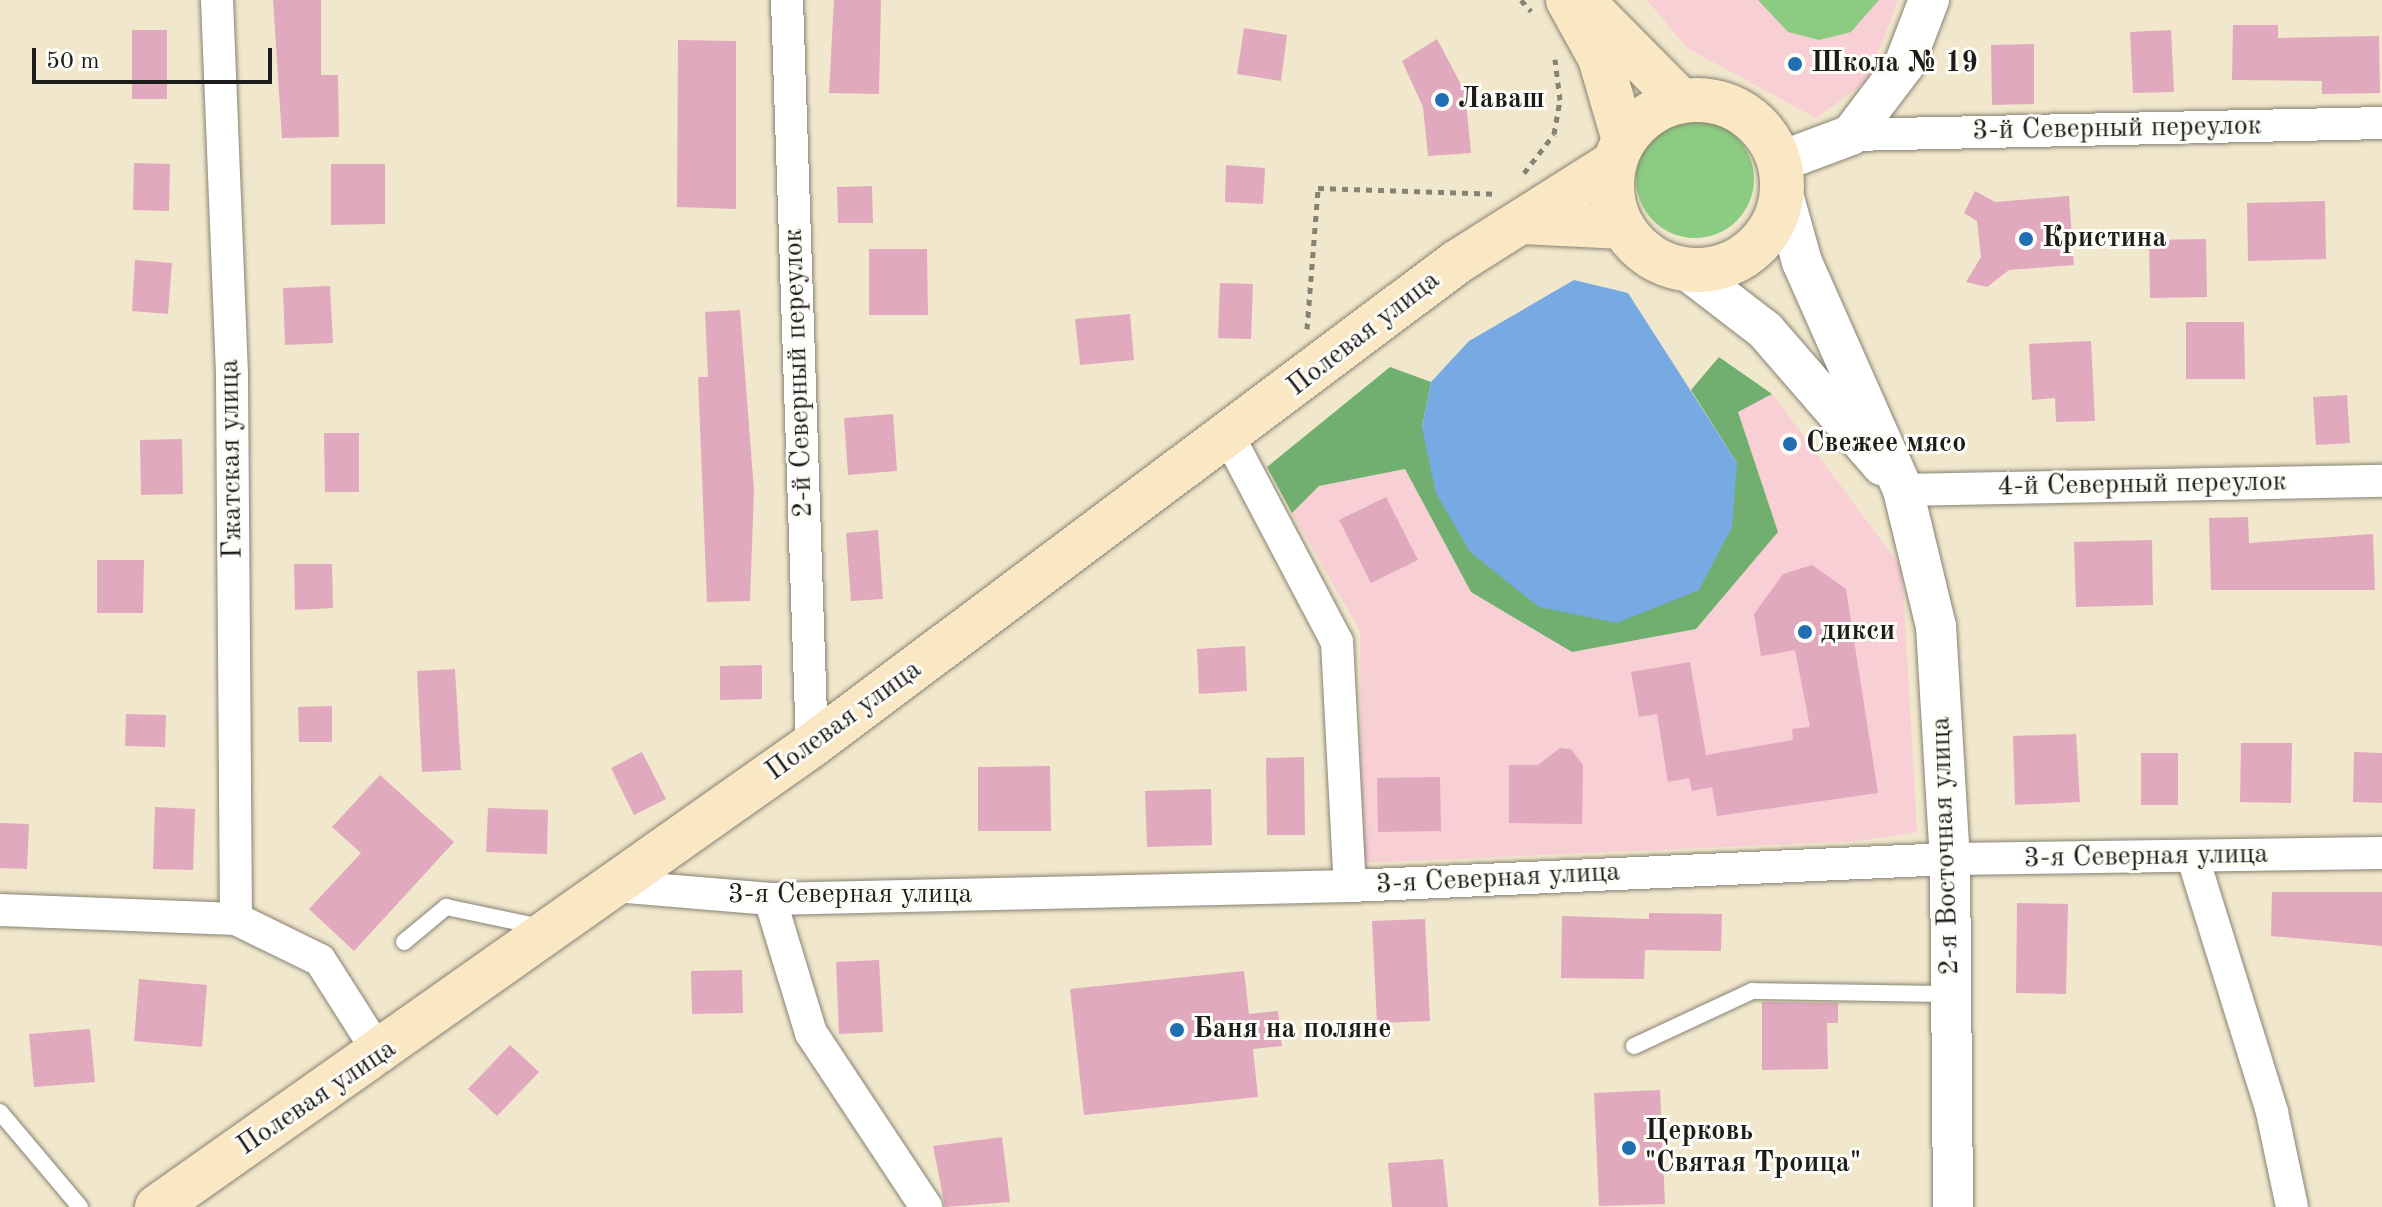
<!DOCTYPE html>
<html>
<head>
<meta charset="utf-8">
<style>
	body { margin:0 }
	#map { position:relative; width:2382px; height:1207px; overflow:hidden; background:#f1e7cc; font-family:"Old Standard TT",serif }
	div>[style] { position:absolute }
	[style*='--x'] { left:calc(var(--x)*1px); top:calc(var(--y)*1px); width:calc(var(--w)*1px); rotate:calc(var(--a)*1deg) }
	.built>* { inset:0; background:#f7cfd4 }
	.green>* { inset:0; background:#8ccb82 }
	.round { border-radius:50% }
	.forest>* { inset:0; background:#71af70 }
	.water>* { inset:0; background:#77a9e2 }
	.building>* { inset:0; background:#e1a9bd }
	.path>* { height:5px; margin-top:-2.5px; transform-origin:0; background:repeating-linear-gradient(90deg,#868274 0 6px,transparent 0 12px) }
	.roads { filter:drop-shadow(0 0 2px #868274) drop-shadow(0 0 2px #868274) }
	.service>* { height:16px; margin:-8px; padding:0 8px; transform-origin:8px; border-radius:8px; background:#fff }
	.minor>* { height:32px; margin:-16px; padding:0 16px; transform-origin:16px; border-radius:16px; background:#fff }
	.tertiary>* { height:40px; margin:-20px; padding:0 20px; transform-origin:20px; border-radius:20px; background:#fff }
	.secondary>* { height:44px; margin:-22px; padding:0 22px; transform-origin:22px; border-radius:22px; background:#fae7c3 }
	.secondary>.ring { margin:-22px; padding:0; box-sizing:content-box; background:none; border:44px solid #fae7c3; border-radius:50% }
	.dots>* { width:22px; height:22px; translate:-50% -50%; box-sizing:border-box; border:4px solid #fdfcf7; border-radius:50% }
	span { translate:-50% -50%; white-space:nowrap; text-align:center; line-height:1.15; -webkit-text-stroke:6px #fdfcf7; paint-order:stroke }
	.poi-label { font-size:28px; color:#1c1c1c; font-weight:700 }
	.left { translate:0 -50%; text-align:left }
	.street-label { font-size:28px; color:#1c1c1c }
	.scale { position:absolute; left:32px; top:48px; width:240px; height:36px; box-sizing:border-box; border:4px solid #1c1c1c; border-top:0; padding-left:10px; font-size:24px; line-height:28px; white-space:nowrap; color:#1c1c1c; -webkit-text-stroke:6px #fdfcf7; paint-order:stroke }
</style>
</head>
<body>
<div id="map">
	<div class="built">
		<i style="clip-path:polygon(1647px 0,1898px 0,1868px 80px,1816px 118px,1687px 48px)"></i>
		<i style="clip-path:polygon(1772px 394px,1902px 568px,1917px 832px,1858px 841px,1362px 863px,1360px 631px,1292px 513px,1319px 486px,1405px 469px,1471px 592px,1572px 652px,1696px 629px,1778px 532px,1738px 412px)"></i>
	</div>
	<div class="green">
		<i style="clip-path:polygon(1758px 0,1879px 0,1851px 32px,1819px 40px,1788px 32px)"></i>
		<i class="round" style="left:1636px;top:120px;width:118px;height:118px"></i>
	</div>
	<div class="forest">
		<i style="clip-path:polygon(1719px 357px,1772px 394px,1738px 412px,1778px 532px,1696px 629px,1572px 652px,1471px 592px,1405px 469px,1319px 486px,1292px 513px,1267px 467px,1390px 367px,1431px 382px,1422px 428px,1737px 463px,1691px 390px)"></i>
	</div>
	<div class="water">
		<i style="clip-path:polygon(1574px 280px,1628px 293px,1737px 463px,1732px 527px,1699px 590px,1617px 623px,1539px 607px,1470px 552px,1436px 493px,1422px 428px,1431px 382px,1469px 341px)"></i>
	</div>
	<div class="building">
		<i style="clip-path:polygon(273px 0,321px 0,321px 75px,338px 75px,339px 137px,282px 138px)"></i>
		<i style="clip-path:polygon(834px 0,881px 0,879px 94px,829px 93px)"></i>
		<i style="clip-path:polygon(2233px 25px,2278px 25px,2278px 38px,2379px 36px,2380px 93px,2322px 94px,2322px 81px,2232px 80px)"></i>
		<i style="clip-path:polygon(1244px 28px,1287px 35px,1281px 81px,1237px 74px)"></i>
		<i style="clip-path:polygon(132px 30px,167px 30px,167px 99px,132px 99px)"></i>
		<i style="clip-path:polygon(2171px 30px,2174px 92px,2133px 93px,2130px 32px)"></i>
		<i style="clip-path:polygon(1437px 39px,1465px 92px,1471px 153px,1428px 156px,1423px 107px,1402px 61px)"></i>
		<i style="clip-path:polygon(678px 40px,736px 41px,736px 209px,677px 207px)"></i>
		<i style="clip-path:polygon(2034px 44px,2034px 104px,1992px 105px,1991px 45px)"></i>
		<i style="clip-path:polygon(134px 163px,170px 164px,169px 211px,133px 210px)"></i>
		<i style="clip-path:polygon(331px 164px,385px 164px,385px 224px,331px 225px)"></i>
		<i style="clip-path:polygon(1226px 165px,1265px 168px,1263px 204px,1225px 202px)"></i>
		<i style="clip-path:polygon(872px 186px,873px 223px,838px 223px,837px 187px)"></i>
		<i style="clip-path:polygon(1975px 191px,1995px 202px,2069px 196px,2074px 265px,2009px 270px,1987px 287px,1966px 282px,1981px 257px,1977px 221px,1964px 213px)"></i>
		<i style="clip-path:polygon(2325px 201px,2326px 259px,2248px 261px,2247px 203px)"></i>
		<i style="clip-path:polygon(2206px 239px,2207px 297px,2150px 298px,2149px 240px)"></i>
		<i style="clip-path:polygon(869px 249px,927px 249px,928px 315px,869px 315px)"></i>
		<i style="clip-path:polygon(135px 260px,172px 263px,168px 314px,132px 311px)"></i>
		<i style="clip-path:polygon(1220px 283px,1253px 284px,1251px 339px,1218px 338px)"></i>
		<i style="clip-path:polygon(330px 286px,333px 343px,285px 345px,283px 288px)"></i>
		<i style="clip-path:polygon(740px 310px,754px 490px,750px 601px,707px 602px,698px 377px,708px 377px,705px 312px)"></i>
		<i style="clip-path:polygon(1130px 314px,1134px 360px,1080px 365px,1075px 319px)"></i>
		<i style="clip-path:polygon(2186px 322px,2244px 322px,2245px 379px,2186px 379px)"></i>
		<i style="clip-path:polygon(2091px 341px,2095px 421px,2056px 422px,2055px 398px,2032px 400px,2029px 344px)"></i>
		<i style="clip-path:polygon(2347px 395px,2350px 443px,2316px 445px,2313px 397px)"></i>
		<i style="clip-path:polygon(893px 414px,897px 471px,848px 475px,844px 418px)"></i>
		<i style="clip-path:polygon(324px 433px,359px 433px,359px 492px,325px 492px)"></i>
		<i style="clip-path:polygon(182px 439px,183px 494px,141px 495px,140px 440px)"></i>
		<i style="clip-path:polygon(1386px 497px,1418px 560px,1371px 583px,1339px 520px)"></i>
		<i style="clip-path:polygon(2248px 517px,2249px 543px,2373px 534px,2375px 590px,2211px 590px,2209px 518px)"></i>
		<i style="clip-path:polygon(878px 530px,883px 599px,851px 601px,846px 533px)"></i>
		<i style="clip-path:polygon(2152px 540px,2153px 605px,2076px 607px,2074px 542px)"></i>
		<i style="clip-path:polygon(97px 560px,144px 560px,143px 613px,97px 613px)"></i>
		<i style="clip-path:polygon(294px 564px,332px 564px,333px 608px,295px 610px)"></i>
		<i style="clip-path:polygon(1812px 565px,1846px 589px,1878px 793px,1717px 816px,1712px 787px,1692px 791px,1689px 778px,1668px 782px,1657px 714px,1639px 717px,1631px 672px,1690px 662px,1706px 755px,1793px 740px,1792px 729px,1810px 727px,1795px 650px,1761px 656px,1754px 614px,1783px 574px)"></i>
		<i style="clip-path:polygon(1245px 646px,1247px 691px,1199px 694px,1197px 649px)"></i>
		<i style="clip-path:polygon(762px 665px,762px 699px,720px 700px,720px 666px)"></i>
		<i style="clip-path:polygon(455px 669px,461px 770px,422px 772px,417px 671px)"></i>
		<i style="clip-path:polygon(332px 706px,332px 742px,299px 742px,298px 707px)"></i>
		<i style="clip-path:polygon(126px 714px,166px 715px,165px 747px,125px 746px)"></i>
		<i style="clip-path:polygon(2076px 734px,2080px 802px,2015px 805px,2013px 736px)"></i>
		<i style="clip-path:polygon(2241px 743px,2292px 743px,2291px 803px,2240px 802px)"></i>
		<i style="clip-path:polygon(1560px 748px,1571px 749px,1583px 765px,1582px 824px,1509px 823px,1509px 765px,1538px 765px)"></i>
		<i style="clip-path:polygon(642px 752px,666px 799px,634px 815px,611px 768px)"></i>
		<i style="clip-path:polygon(2354px 752px,2382px 753px,2382px 803px,2353px 802px)"></i>
		<i style="clip-path:polygon(2141px 753px,2178px 753px,2178px 805px,2141px 805px)"></i>
		<i style="clip-path:polygon(1304px 757px,1305px 835px,1267px 835px,1266px 758px)"></i>
		<i style="clip-path:polygon(1050px 766px,1051px 831px,978px 831px,978px 767px)"></i>
		<i style="clip-path:polygon(380px 775px,454px 842px,354px 951px,309px 909px,361px 853px,332px 827px)"></i>
		<i style="clip-path:polygon(1440px 777px,1441px 831px,1378px 832px,1377px 778px)"></i>
		<i style="clip-path:polygon(1211px 789px,1212px 845px,1147px 847px,1145px 791px)"></i>
		<i style="clip-path:polygon(155px 807px,195px 809px,193px 870px,153px 869px)"></i>
		<i style="clip-path:polygon(488px 808px,548px 810px,547px 854px,486px 852px)"></i>
		<i style="clip-path:polygon(0 823px,29px 824px,27px 869px,0 868px)"></i>
		<i style="clip-path:polygon(2272px 892px,2382px 892px,2382px 946px,2271px 936px)"></i>
		<i style="clip-path:polygon(2017px 903px,2068px 904px,2066px 994px,2016px 993px)"></i>
		<i style="clip-path:polygon(1649px 913px,1722px 914px,1721px 951px,1645px 950px,1644px 979px,1561px 978px,1562px 916px,1649px 919px)"></i>
		<i style="clip-path:polygon(1425px 919px,1430px 1021px,1377px 1023px,1372px 921px)"></i>
		<i style="clip-path:polygon(879px 960px,883px 1032px,839px 1034px,836px 962px)"></i>
		<i style="clip-path:polygon(742px 970px,743px 1013px,692px 1014px,691px 971px)"></i>
		<i style="clip-path:polygon(1244px 971px,1249px 1014px,1278px 1011px,1282px 1046px,1253px 1049px,1258px 1097px,1084px 1115px,1070px 989px)"></i>
		<i style="clip-path:polygon(139px 979px,207px 985px,202px 1047px,134px 1041px)"></i>
		<i style="clip-path:polygon(1762px 1002px,1838px 1003px,1838px 1023px,1827px 1023px,1828px 1069px,1762px 1070px)"></i>
		<i style="clip-path:polygon(90px 1029px,95px 1082px,34px 1087px,29px 1034px)"></i>
		<i style="clip-path:polygon(510px 1045px,539px 1072px,497px 1116px,468px 1089px)"></i>
		<i style="clip-path:polygon(1660px 1090px,1665px 1204px,1599px 1206px,1594px 1093px)"></i>
		<i style="clip-path:polygon(1002px 1137px,1010px 1202px,945px 1207px,933px 1146px)"></i>
		<i style="clip-path:polygon(1443px 1159px,1448px 1207px,1392px 1207px,1388px 1163px)"></i>
	</div>
	<div class="path">
		<i style="--x:1521;--y:0;--w:15;--a:48"></i>
		<i style="--x:1715;--y:87;--w:77;--a:29.6"></i>
		<i style="--x:1524;--y:173;--w:49;--a:-52.4"></i>
		<i style="--x:1554;--y:134;--w:35;--a:-80"></i>
		<i style="--x:1560;--y:100;--w:41;--a:-97"></i>
		<i style="--x:1307;--y:329;--w:141;--a:-85.5"></i>
		<i style="--x:1318;--y:188;--w:177;--a:1.9"></i>
	</div>
	<div class="roads">
		<div class="service">
			<i style="--x:404;--y:942;--w:55;--a:-39.8"></i>
			<i style="--x:446;--y:907;--w:97;--a:11.9"></i>
			<i style="--x:1634;--y:1046;--w:130;--a:-25"></i>
			<i style="--x:1752;--y:991;--w:198;--a:0.9"></i>
			<i style="--x:0;--y:1112;--w:124;--a:49.9"></i>
		</div>
		<div class="minor">
			<i style="--x:217;--y:0;--w:376;--a:87.7"></i>
			<i style="--x:232;--y:376;--w:543;--a:89.58"></i>
			<i style="--x:787;--y:0;--w:745;--a:88.08"></i>
			<i style="--x:1851;--y:135;--w:531;--a:-1.29"></i>
			<i style="--x:1230;--y:439;--w:229;--a:62.2"></i>
			<i style="--x:1337;--y:642;--w:244;--a:87"></i>
			<i style="--x:1903;--y:490;--w:479;--a:-1.1"></i>
			<i style="--x:2193;--y:858;--w:266;--a:72.7"></i>
			<i style="--x:2272;--y:1112;--w:97;--a:78.1"></i>
			<i style="--x:615;--y:886;--w:156;--a:4.8"></i>
			<i style="--x:770;--y:899;--w:580;--a:-1.28"></i>
			<i style="--x:1350;--y:886;--w:601;--a:-2.58"></i>
			<i style="--x:1950;--y:859;--w:432;--a:-0.8"></i>
			<i style="--x:770;--y:899;--w:140;--a:73"></i>
			<i style="--x:811;--y:1033;--w:209;--a:56.5"></i>
			<i style="--x:0;--y:910;--w:236;--a:2.2"></i>
			<i style="--x:236;--y:919;--w:93;--a:26"></i>
			<i style="--x:320;--y:960;--w:114;--a:57.6"></i>
		</div>
		<div class="tertiary">
			<i style="--x:1779;--y:162;--w:77;--a:-20.6"></i>
			<i style="--x:1851;--y:135;--w:88;--a:-52.9"></i>
			<i style="--x:1904;--y:65;--w:70;--a:-69"></i>
			<i style="--x:1782;--y:191;--w:74;--a:74.3"></i>
			<i style="--x:1802;--y:262;--w:249;--a:66.1"></i>
			<i style="--x:1903;--y:490;--w:140;--a:76.4"></i>
			<i style="--x:1936;--y:626;--w:233;--a:86.6"></i>
			<i style="--x:1950;--y:859;--w:348;--a:89.5"></i>
			<i style="--x:1687;--y:270;--w:98;--a:37.6"></i>
			<i style="--x:1765;--y:330;--w:179;--a:49.1"></i>
		</div>
		<div class="secondary">
			<i style="--x:1568;--y:0;--w:66;--a:61.1"></i>
			<i style="--x:1600;--y:58;--w:85;--a:73.7"></i>
			<i style="--x:1587;--y:6;--w:134;--a:45.3"></i>
			<i class="ring" style="left:1612px;top:100px;width:126px;height:126px"></i>
			<i style="--x:1522;--y:222;--w:101;--a:2.8"></i>
			<i style="--x:157;--y:1207;--w:802;--a:-35.2"></i>
			<i style="--x:812;--y:745;--w:806;--a:-36.83"></i>
			<i style="--x:1457;--y:262;--w:187;--a:-32.3"></i>
		</div>
	</div>
	<div class="dots">
		<i style="left:1795px;top:64px;background:#1f6fb2"></i>
		<i style="left:1442px;top:100px;background:#1f6fb2"></i>
		<i style="left:2026px;top:239px;background:#1f6fb2"></i>
		<i style="left:1790px;top:444px;background:#1f6fb2"></i>
		<i style="left:1805px;top:632px;background:#1f6fb2"></i>
		<i style="left:1177px;top:1030px;background:#1f6fb2"></i>
		<i style="left:1629px;top:1148px;background:#1f6fb2"></i>
	</div>
	<div class="poi-label">
		<span class="left" style="left:1811px;top:64px">Школа № 19</span>
		<span class="left" style="left:1458px;top:100px">Лаваш</span>
		<span class="left" style="left:2042px;top:239px">Кристина</span>
		<span class="left" style="left:1806px;top:444px">Свежее мясо</span>
		<span class="left" style="left:1821px;top:632px">дикси</span>
		<span class="left" style="left:1193px;top:1030px">Баня на поляне</span>
		<span class="left" style="left:1645px;top:1148px">Церковь<br>"Святая Троица"</span>
	</div>
	<div class="street-label">
		<span style="left:2117px;top:129px;rotate:-1deg">3-й Северный переулок</span>
		<span style="left:1364px;top:334px;rotate:-38deg">Полевая улица</span>
		<span style="left:799px;top:373px;rotate:-92deg">2-й Северный переулок</span>
		<span style="left:232px;top:459px;rotate:-91deg">Гжатская улица</span>
		<span style="left:2142px;top:485px;rotate:-1deg">4-й Северный переулок</span>
		<span style="left:844px;top:721px;rotate:-36deg">Полевая улица</span>
		<span style="left:1946px;top:846px;rotate:-92deg">2-я Восточная улица</span>
		<span style="left:2146px;top:857px;rotate:-1deg">3-я Северная улица</span>
		<span style="left:1498px;top:879px;rotate:-3deg">3-я Северная улица</span>
		<span style="left:850px;top:895px">3-я Северная улица</span>
		<span style="left:317px;top:1098px;rotate:-34deg">Полевая улица</span>
	</div>
	<div class="scale">50 m</div>
</div>
</body>
</html>
